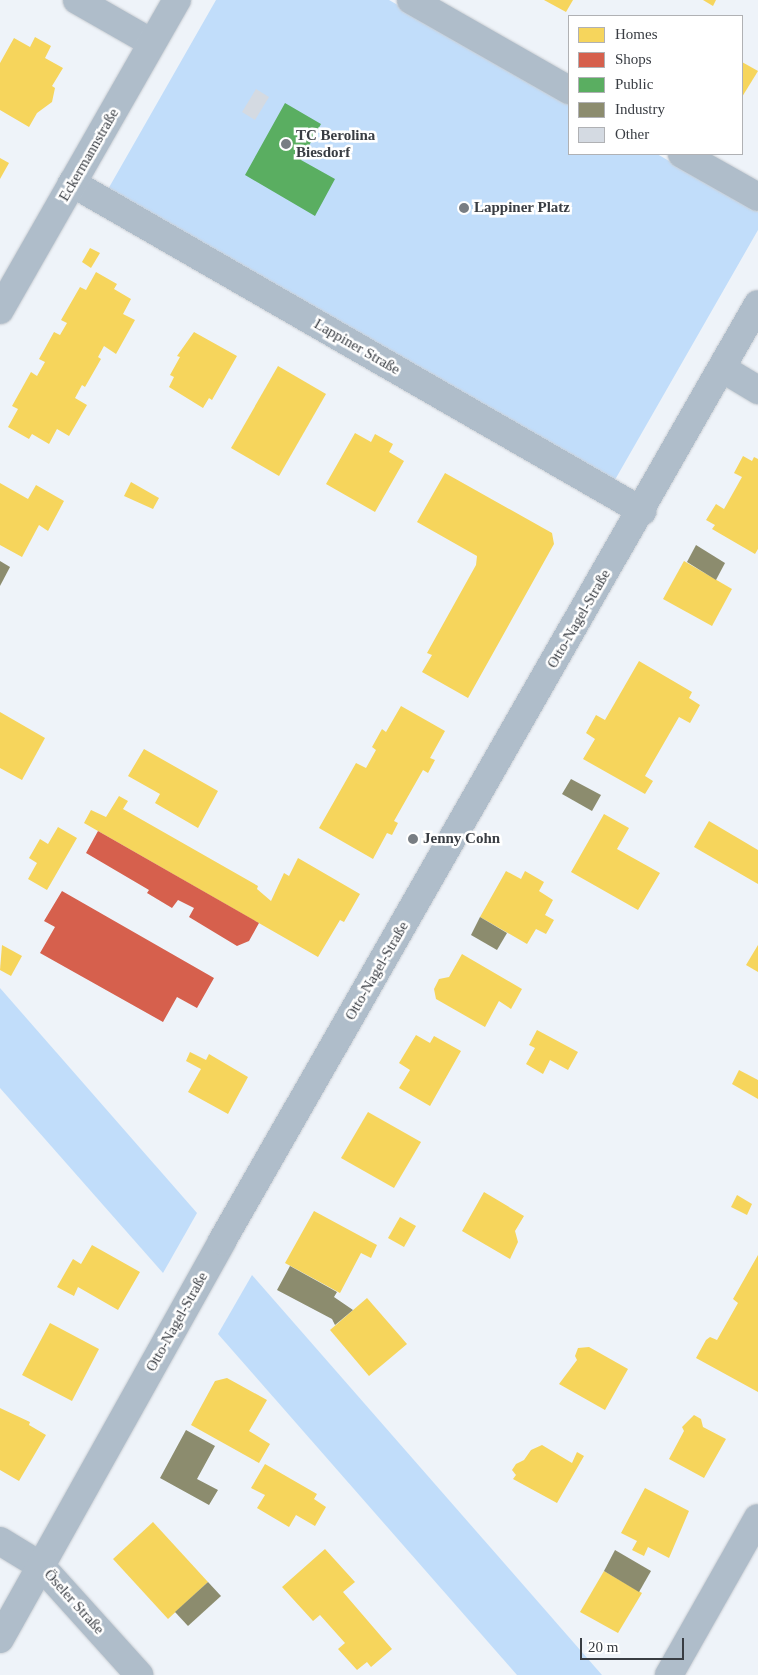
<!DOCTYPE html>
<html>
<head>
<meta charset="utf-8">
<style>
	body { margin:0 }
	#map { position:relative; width:758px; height:1675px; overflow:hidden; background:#eef3f9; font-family:Georgia,serif }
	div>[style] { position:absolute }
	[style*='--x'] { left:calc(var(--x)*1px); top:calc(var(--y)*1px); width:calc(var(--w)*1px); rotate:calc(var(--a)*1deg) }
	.green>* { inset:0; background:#c1ddfa }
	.homes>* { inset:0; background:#f6d55c }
	.shops>* { inset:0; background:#d6604d }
	.public>* { inset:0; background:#5aae61 }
	.industry>* { inset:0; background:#8c8c6e }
	.building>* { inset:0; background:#d4dae2 }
	.roads { filter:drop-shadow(0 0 1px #cbcfd4) drop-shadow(0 0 1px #cbcfd4) }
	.minor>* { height:28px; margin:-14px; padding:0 14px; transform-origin:14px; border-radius:14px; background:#afbdca }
	.dots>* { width:14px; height:14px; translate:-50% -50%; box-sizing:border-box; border:2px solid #fff; border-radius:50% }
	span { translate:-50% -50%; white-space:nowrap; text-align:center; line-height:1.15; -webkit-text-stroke:5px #fff; paint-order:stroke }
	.poi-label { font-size:15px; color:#393d43; font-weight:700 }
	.left { translate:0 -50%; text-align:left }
	.street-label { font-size:15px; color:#393d43 }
	.legend { position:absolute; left:568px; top:15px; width:175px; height:140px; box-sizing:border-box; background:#fff; border:1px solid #b0b1b4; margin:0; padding:6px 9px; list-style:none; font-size:15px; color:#393d43 }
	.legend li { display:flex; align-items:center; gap:10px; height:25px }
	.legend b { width:25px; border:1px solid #b0b1b4 }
	.scale { position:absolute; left:580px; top:1638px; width:104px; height:22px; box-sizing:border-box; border:2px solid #393d43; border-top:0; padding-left:6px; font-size:15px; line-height:18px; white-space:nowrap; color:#393d43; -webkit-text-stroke:4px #fff; paint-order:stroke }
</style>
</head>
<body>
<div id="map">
	<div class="green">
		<i style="clip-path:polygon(216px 0,389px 0,569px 103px,569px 154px,657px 154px,758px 212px,758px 230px,612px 485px,107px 191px)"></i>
		<i style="clip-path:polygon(0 988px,197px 1213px,163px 1273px,0 1088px)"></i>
		<i style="clip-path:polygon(252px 1275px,602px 1675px,517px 1675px,218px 1334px)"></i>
	</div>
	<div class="homes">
		<i style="clip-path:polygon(544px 0,573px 0,566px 12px)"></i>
		<i style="clip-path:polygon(703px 0,716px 0,713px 6px)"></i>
		<i style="clip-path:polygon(35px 37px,51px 46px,45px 58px,63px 68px,52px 86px,55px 88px,52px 102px,37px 113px,29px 127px,0 110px,0 63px,14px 38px,30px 47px)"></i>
		<i style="clip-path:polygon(742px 62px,758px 71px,742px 97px)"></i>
		<i style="clip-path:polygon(0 158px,9px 163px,0 179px)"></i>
		<i style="clip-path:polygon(90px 248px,100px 253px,91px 268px,82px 262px)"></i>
		<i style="clip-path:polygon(96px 272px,117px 284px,114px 289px,131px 299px,123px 314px,135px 320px,116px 354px,104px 346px,98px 357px,101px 359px,85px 387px,82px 385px,75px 398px,87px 405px,69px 436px,57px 429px,49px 444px,32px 434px,29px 439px,8px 427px,18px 409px,12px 406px,31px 372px,37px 376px,45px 362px,39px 359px,54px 332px,60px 335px,67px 323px,61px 320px,80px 287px,86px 290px)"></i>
		<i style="clip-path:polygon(194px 332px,237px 356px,212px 400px,209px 398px,203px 408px,169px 387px,174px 377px,170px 375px,180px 357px,177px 356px)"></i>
		<i style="clip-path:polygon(278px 366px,326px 394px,279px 476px,231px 448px)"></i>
		<i style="clip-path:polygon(355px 433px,371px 442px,375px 434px,393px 444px,389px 452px,404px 461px,375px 512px,326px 484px)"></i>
		<i style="clip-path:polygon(743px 456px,752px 461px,754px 457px,758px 459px,758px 549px,755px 554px,712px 529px,715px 525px,706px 520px,716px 504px,724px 509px,742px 477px,734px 473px)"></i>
		<i style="clip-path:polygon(445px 473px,552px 533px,554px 544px,468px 698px,422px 672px,432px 655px,427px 653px,476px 565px,477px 556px,417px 522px)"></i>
		<i style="clip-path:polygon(131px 482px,159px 498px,153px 509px,124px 496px)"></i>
		<i style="clip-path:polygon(0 483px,28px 499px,36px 485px,64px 501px,48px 531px,39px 525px,22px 557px,0 545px)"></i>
		<i style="clip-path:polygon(684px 561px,732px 589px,712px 626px,663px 599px)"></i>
		<i style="clip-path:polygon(639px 661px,692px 692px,689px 698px,700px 705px,690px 723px,679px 717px,645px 776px,653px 781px,645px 794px,583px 759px,595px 739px,586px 733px,596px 715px,605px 720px)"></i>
		<i style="clip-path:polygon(401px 706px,445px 731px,430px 758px,435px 760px,428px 773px,423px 770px,394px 821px,398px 823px,392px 835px,387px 833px,373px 859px,319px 828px,356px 763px,366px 768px,376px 750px,372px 747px,382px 729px,386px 732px)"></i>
		<i style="clip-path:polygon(0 712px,45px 738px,22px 780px,0 768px)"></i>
		<i style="clip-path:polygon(144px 749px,218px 791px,198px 828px,155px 803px,160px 794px,128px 776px)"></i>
		<i style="clip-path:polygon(119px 796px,128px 801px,123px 809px,258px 886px,257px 889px,271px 901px,284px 873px,289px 876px,298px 858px,360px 894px,344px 922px,340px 920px,318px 957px,84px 823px,91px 810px,106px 817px)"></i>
		<i style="clip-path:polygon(604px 814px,629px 828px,617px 849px,660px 873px,638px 910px,571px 872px)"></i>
		<i style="clip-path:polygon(709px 821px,758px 850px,758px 884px,694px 847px)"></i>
		<i style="clip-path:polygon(58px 827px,77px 838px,47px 890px,28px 879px,37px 863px,29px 858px,40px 839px,48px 844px)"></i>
		<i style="clip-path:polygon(506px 871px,521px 879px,525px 871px,544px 882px,539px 891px,553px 900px,545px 915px,554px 920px,546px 934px,536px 929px,527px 944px,480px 917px)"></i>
		<i style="clip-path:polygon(2px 945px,22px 956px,11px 976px,0 970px)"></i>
		<i style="clip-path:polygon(758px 945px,758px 972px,746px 965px)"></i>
		<i style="clip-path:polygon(462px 954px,522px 989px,511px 1009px,499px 1001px,485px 1027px,436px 999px,434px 989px,439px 979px,449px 977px)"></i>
		<i style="clip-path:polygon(537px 1030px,578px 1052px,568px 1070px,550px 1060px,543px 1074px,526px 1064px,535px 1048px,529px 1045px)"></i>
		<i style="clip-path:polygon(416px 1035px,430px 1043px,434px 1036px,461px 1051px,430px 1106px,399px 1088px,410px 1070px,399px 1063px)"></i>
		<i style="clip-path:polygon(190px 1052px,206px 1060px,209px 1054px,248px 1077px,228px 1114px,188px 1092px,201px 1069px,186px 1061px)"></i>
		<i style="clip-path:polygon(739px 1070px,758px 1080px,758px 1099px,732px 1084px)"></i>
		<i style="clip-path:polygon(368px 1112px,421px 1142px,394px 1188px,341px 1158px)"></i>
		<i style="clip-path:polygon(484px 1192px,524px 1216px,515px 1231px,518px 1242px,510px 1259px,462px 1231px)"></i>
		<i style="clip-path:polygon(737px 1195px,752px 1204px,747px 1215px,731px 1207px)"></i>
		<i style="clip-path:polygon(314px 1211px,377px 1245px,371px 1258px,361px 1253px,340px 1293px,285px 1263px)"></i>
		<i style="clip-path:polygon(400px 1217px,416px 1226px,404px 1247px,388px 1238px)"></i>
		<i style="clip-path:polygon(92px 1245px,140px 1272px,118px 1310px,78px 1287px,74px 1296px,57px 1287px,73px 1259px,81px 1264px)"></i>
		<i style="clip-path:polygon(758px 1255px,758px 1392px,696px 1358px,706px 1340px,710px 1337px,717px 1340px,738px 1303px,733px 1299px)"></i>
		<i style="clip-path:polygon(367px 1298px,407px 1344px,369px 1376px,330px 1330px)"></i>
		<i style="clip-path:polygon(50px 1323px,99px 1349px,72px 1401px,22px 1375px)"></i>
		<i style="clip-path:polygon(589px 1347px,628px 1369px,605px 1410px,559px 1384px,577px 1360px,575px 1356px,578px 1348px)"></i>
		<i style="clip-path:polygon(227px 1378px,267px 1400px,249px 1431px,270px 1444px,259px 1463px,191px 1425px,215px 1381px)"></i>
		<i style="clip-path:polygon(0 1408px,30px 1422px,29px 1425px,46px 1435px,19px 1481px,0 1470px)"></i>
		<i style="clip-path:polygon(694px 1415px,701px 1419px,703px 1427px,726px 1439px,704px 1478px,669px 1459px,684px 1431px,682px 1427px)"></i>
		<i style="clip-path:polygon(542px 1445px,572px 1463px,577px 1452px,584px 1456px,557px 1503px,513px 1479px,516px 1475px,512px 1470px,516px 1464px,524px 1460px,531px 1450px)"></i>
		<i style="clip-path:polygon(265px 1464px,317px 1494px,314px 1499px,326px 1507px,315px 1526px,296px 1515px,289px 1527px,257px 1508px,265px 1495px,251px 1488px)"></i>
		<i style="clip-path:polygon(645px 1488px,689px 1511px,669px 1558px,648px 1547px,644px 1556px,632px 1550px,637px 1541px,621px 1533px)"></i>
		<i style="clip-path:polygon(153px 1522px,208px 1582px,168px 1619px,113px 1559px)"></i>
		<i style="clip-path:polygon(325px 1549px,355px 1582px,343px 1592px,392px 1649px,371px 1667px,367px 1662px,357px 1670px,338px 1649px,345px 1643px,320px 1615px,313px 1621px,282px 1587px)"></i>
		<i style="clip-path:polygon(604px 1571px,642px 1593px,618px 1633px,580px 1612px)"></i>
	</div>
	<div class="shops">
		<i style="clip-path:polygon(98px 831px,259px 923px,249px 941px,237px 946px,189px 917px,194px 908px,178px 900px,172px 908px,147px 893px,149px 890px,86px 853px)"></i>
		<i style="clip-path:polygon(62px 891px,214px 978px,197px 1008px,177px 997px,163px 1022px,40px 953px,55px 927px,44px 921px)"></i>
	</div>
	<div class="public">
		<i style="clip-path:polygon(285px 103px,321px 124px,301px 160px,335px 179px,315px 216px,245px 175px)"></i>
	</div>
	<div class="industry">
		<i style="clip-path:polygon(696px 545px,725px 563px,716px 580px,687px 562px)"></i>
		<i style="clip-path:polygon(0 561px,10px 567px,0 586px)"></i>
		<i style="clip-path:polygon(571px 779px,601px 795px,592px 811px,562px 794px)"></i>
		<i style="clip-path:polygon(480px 917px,507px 933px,497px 950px,471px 935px)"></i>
		<i style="clip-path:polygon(290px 1266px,337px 1292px,334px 1297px,353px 1310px,335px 1325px,332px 1319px,277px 1290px)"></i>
		<i style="clip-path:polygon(186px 1430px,215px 1446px,197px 1479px,218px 1490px,209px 1505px,160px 1478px)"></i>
		<i style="clip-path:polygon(615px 1550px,651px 1571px,639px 1592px,604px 1571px)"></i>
		<i style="clip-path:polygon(208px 1582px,221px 1596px,188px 1626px,175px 1612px)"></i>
	</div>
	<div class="building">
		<i style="clip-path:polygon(256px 89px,269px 97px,255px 120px,242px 112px)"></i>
	</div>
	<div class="roads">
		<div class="minor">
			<i style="--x:77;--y:0;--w:86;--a:29.8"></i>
			<i style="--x:411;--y:0;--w:182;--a:29.7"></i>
			<i style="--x:682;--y:154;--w:87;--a:29.5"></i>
			<i style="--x:72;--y:183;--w:658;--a:29.92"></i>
			<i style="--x:0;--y:310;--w:357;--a:-60.3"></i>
			<i style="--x:723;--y:369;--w:41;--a:31"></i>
			<i style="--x:0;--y:1541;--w:48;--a:31.4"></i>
			<i style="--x:41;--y:1566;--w:147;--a:48"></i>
			<i style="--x:0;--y:1639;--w:456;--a:-60.8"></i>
			<i style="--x:222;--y:1241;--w:1079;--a:-60.23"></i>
			<i style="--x:669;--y:1675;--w:180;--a:-60.5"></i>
		</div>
	</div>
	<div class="dots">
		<i style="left:286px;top:144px;background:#787d83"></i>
		<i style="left:464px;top:208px;background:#787d83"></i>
		<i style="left:413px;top:839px;background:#787d83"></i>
	</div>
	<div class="poi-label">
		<span class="left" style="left:296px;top:144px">TC Berolina<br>Biesdorf</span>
		<span class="left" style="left:474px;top:208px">Lappiner Platz</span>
		<span class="left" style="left:423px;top:839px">Jenny Cohn</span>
	</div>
	<div class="street-label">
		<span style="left:89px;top:155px;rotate:-60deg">Eckermannstraße</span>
		<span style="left:357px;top:347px;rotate:30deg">Lappiner Straße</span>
		<span style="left:579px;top:619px;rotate:-60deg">Otto-Nagel-Straße</span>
		<span style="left:377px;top:971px;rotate:-60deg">Otto-Nagel-Straße</span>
		<span style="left:177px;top:1322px;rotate:-61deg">Otto-Nagel-Straße</span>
		<span style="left:74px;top:1602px;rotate:48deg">Öseler Straße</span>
	</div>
	<ul class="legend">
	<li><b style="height:14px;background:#f6d55c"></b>Homes</li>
	<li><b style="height:14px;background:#d6604d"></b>Shops</li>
	<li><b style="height:14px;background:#5aae61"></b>Public</li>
	<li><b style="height:14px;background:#8c8c6e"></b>Industry</li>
	<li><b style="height:14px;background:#d4dae2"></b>Other</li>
	</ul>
	<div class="scale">20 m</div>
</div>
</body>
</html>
